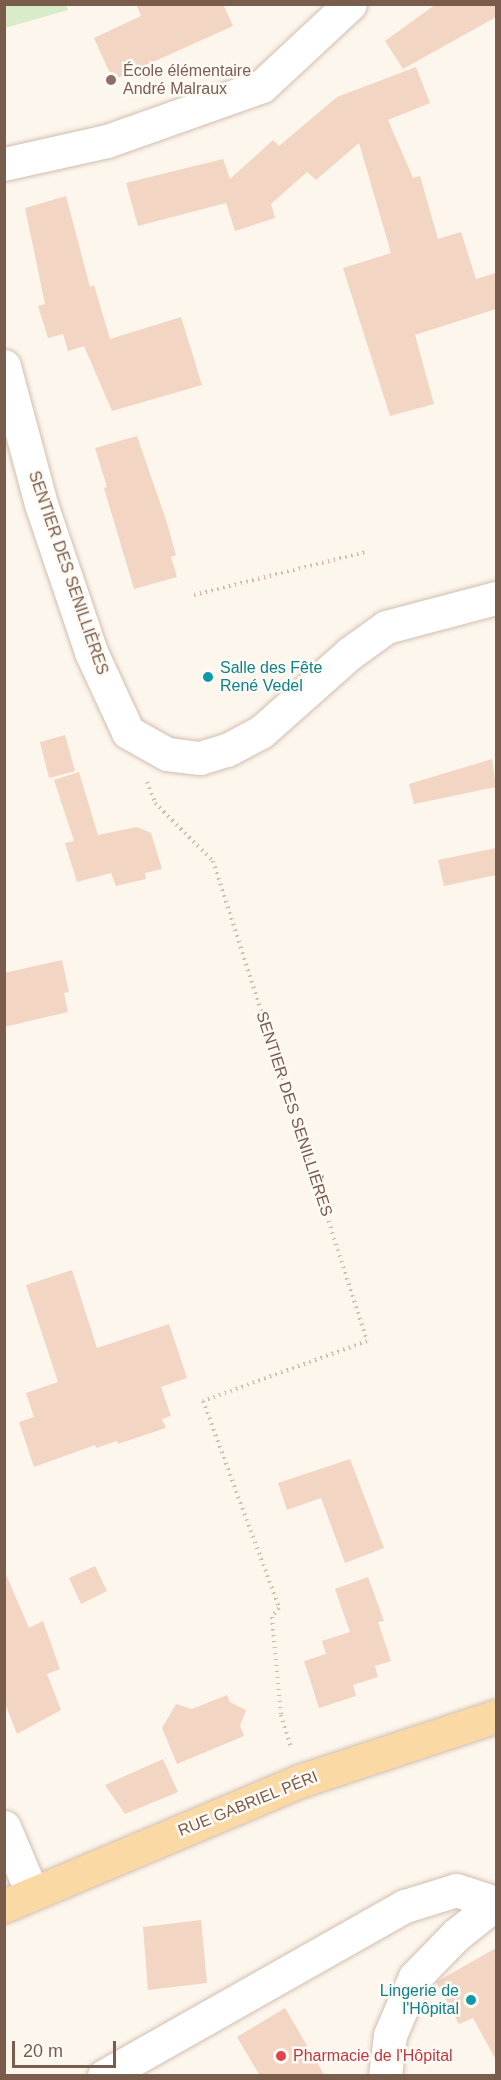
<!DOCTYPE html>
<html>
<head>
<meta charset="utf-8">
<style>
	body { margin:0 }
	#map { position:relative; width:501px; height:2080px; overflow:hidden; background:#fdf6ec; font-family:Arial,sans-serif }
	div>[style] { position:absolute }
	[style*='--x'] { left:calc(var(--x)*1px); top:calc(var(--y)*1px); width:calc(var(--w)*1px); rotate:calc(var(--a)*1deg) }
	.green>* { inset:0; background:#d8ecc9 }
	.building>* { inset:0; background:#f3d5c3 }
	.path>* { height:4px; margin-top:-2px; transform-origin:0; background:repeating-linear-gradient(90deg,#d9b8a5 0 1.5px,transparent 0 6px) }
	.roads { filter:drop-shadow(0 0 2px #d1beb0) drop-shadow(0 0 2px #d1beb0) }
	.minor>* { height:33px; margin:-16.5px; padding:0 16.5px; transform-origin:16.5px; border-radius:16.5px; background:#fff }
	.major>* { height:33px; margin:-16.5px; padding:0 16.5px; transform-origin:16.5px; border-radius:16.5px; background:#fbd9a5 }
	.dots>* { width:16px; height:16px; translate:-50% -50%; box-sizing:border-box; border:3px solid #fffaf3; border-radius:50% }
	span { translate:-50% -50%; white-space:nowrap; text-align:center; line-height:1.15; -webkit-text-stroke:5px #fffaf3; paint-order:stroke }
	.education-label { font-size:16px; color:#785e54 }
	.left { translate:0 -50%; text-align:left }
	.street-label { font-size:16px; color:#7a5c4d }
	.culture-label { font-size:16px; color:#0d838f }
	.right { translate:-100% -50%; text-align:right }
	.health-label { font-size:16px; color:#be3a42 }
	.frame { position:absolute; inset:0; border:6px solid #7a5c4d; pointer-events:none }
	.scale { position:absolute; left:12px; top:2041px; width:104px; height:27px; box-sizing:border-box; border:3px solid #7a5c4d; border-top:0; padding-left:8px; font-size:18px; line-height:21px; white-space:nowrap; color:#7a5c4d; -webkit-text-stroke:4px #fffaf3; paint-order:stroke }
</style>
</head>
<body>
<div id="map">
	<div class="green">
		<i style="clip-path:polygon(5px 4px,66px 5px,68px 10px,5px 28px)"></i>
	</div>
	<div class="building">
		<i style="clip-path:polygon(136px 4px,223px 4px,233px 26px,113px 80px,94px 38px,141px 16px)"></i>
		<i style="clip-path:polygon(436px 4px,496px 4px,496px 17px,403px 69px,385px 41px)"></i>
		<i style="clip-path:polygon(416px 67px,430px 103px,388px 120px,413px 178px,420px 176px,438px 239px,461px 232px,476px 279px,496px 273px,496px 309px,415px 335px,434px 404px,390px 416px,343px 268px,391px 253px,359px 143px,316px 180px,307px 172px,271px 204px,275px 218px,235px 231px,226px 203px,138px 226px,126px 183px,223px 159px,230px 179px,273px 140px,279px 146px,337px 97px)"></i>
		<i style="clip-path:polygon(66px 196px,90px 287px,94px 285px,110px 339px,181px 317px,202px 385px,112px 411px,84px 346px,68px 351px,63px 334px,48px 338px,38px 306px,45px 304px,25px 208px)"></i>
		<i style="clip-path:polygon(137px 436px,166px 520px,176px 555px,171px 557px,177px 577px,134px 589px,104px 488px,107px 487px,95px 448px)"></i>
		<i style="clip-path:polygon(65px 735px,75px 771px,49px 778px,40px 742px)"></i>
		<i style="clip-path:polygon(492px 759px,496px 787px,414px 804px,409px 784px)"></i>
		<i style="clip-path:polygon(79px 772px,98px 835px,137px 827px,151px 833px,162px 869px,145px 873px,146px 879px,116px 886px,111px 873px,77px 882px,65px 843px,74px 841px,54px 780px)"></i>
		<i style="clip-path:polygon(496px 848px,496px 875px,444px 886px,438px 860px)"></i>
		<i style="clip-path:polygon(62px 960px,69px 992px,64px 993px,68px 1012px,4px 1027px,4px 973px)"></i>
		<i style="clip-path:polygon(72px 1270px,97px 1348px,169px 1324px,187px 1378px,161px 1387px,171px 1416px,162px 1419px,166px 1428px,118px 1444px,117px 1441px,96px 1448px,95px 1445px,34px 1467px,19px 1422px,34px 1417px,26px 1393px,58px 1382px,26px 1285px)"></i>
		<i style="clip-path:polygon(350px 1459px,384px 1548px,345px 1563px,321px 1498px,287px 1510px,278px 1483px)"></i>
		<i style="clip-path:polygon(95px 1566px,107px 1591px,81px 1604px,69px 1578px)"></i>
		<i style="clip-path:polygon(4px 1570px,29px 1628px,43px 1621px,60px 1669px,47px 1674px,61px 1710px,17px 1734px,4px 1701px)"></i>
		<i style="clip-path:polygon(368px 1577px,384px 1621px,378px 1622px,391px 1661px,375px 1666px,378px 1677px,353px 1685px,356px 1696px,319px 1708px,304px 1661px,326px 1654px,322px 1641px,350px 1632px,335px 1589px)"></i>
		<i style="clip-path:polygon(227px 1695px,230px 1702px,246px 1710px,240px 1726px,244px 1736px,177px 1764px,162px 1728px,176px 1704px,192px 1709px)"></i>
		<i style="clip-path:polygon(163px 1759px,178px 1792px,125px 1814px,105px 1785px)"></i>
		<i style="clip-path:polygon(201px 1920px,207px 1983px,148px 1990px,143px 1927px)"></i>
		<i style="clip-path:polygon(496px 1948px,496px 2060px,473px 2018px,459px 2024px,436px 1982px)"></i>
		<i style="clip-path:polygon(285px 2008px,325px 2076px,260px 2076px,237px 2037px)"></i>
	</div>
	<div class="path">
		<i style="--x:194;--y:595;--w:176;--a:-14.1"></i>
		<i style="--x:147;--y:782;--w:22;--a:69"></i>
		<i style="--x:155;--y:803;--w:82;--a:45"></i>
		<i style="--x:213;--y:861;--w:504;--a:72.21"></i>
		<i style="--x:367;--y:1341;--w:175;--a:159.9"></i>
		<i style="--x:203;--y:1401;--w:221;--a:69.8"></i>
		<i style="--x:279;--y:1608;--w:11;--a:128"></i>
		<i style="--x:272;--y:1617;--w:98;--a:84.8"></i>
		<i style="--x:281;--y:1715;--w:34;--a:73"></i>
	</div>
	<div class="roads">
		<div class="minor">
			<i style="--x:4;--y:164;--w:106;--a:-12.6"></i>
			<i style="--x:107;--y:141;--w:164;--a:-19.5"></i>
			<i style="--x:262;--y:86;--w:120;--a:-43"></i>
			<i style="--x:4;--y:366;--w:143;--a:75"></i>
			<i style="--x:41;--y:504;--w:156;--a:71.3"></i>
			<i style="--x:91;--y:652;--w:88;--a:65.2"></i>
			<i style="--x:128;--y:732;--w:45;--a:29.4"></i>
			<i style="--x:167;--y:754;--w:33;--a:7"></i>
			<i style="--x:200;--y:758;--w:28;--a:-17"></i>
			<i style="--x:227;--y:750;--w:38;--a:-28"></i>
			<i style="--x:261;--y:732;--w:119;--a:-41.6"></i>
			<i style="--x:350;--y:653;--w:44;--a:-35.8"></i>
			<i style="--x:386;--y:627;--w:114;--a:-14.8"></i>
			<i style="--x:4;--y:1827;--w:72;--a:67"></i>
			<i style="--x:104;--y:2076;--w:346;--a:-29.5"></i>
			<i style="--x:405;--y:1906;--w:53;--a:-17.4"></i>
			<i style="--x:456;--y:1890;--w:42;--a:18"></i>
			<i style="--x:385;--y:2076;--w:41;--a:-83"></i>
			<i style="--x:390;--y:2035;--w:63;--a:-66.7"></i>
			<i style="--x:415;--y:1977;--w:59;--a:-45.7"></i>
			<i style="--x:456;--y:1935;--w:51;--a:-38.7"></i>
		</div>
		<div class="major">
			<i style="--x:4;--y:1906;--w:321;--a:-22.9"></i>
			<i style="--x:300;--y:1781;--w:206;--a:-18.3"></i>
		</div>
	</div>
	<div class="dots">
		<i style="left:111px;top:80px;background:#8d6e63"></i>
		<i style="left:208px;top:677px;background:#0f9aa8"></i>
		<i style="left:471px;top:2000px;background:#0f9aa8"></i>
		<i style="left:281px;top:2056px;background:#e0444e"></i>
	</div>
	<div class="education-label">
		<span class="left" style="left:123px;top:80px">École élémentaire<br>André Malraux</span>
	</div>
	<div class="street-label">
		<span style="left:68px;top:573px;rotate:71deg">SENTIER DES SENILLIÈRES</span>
		<span style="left:294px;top:1114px;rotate:72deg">SENTIER DES SENILLIÈRES</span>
		<span style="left:248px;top:1804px;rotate:-22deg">RUE GABRIEL PÉRI</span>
	</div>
	<div class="culture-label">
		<span class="left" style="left:220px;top:677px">Salle des Fête<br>René Vedel</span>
		<span class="right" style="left:459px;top:2000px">Lingerie de<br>l'Hôpital</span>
	</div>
	<div class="health-label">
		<span class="left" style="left:293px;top:2056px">Pharmacie de l'Hôpital</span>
	</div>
	<div class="frame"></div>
	<div class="scale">20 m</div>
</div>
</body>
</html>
